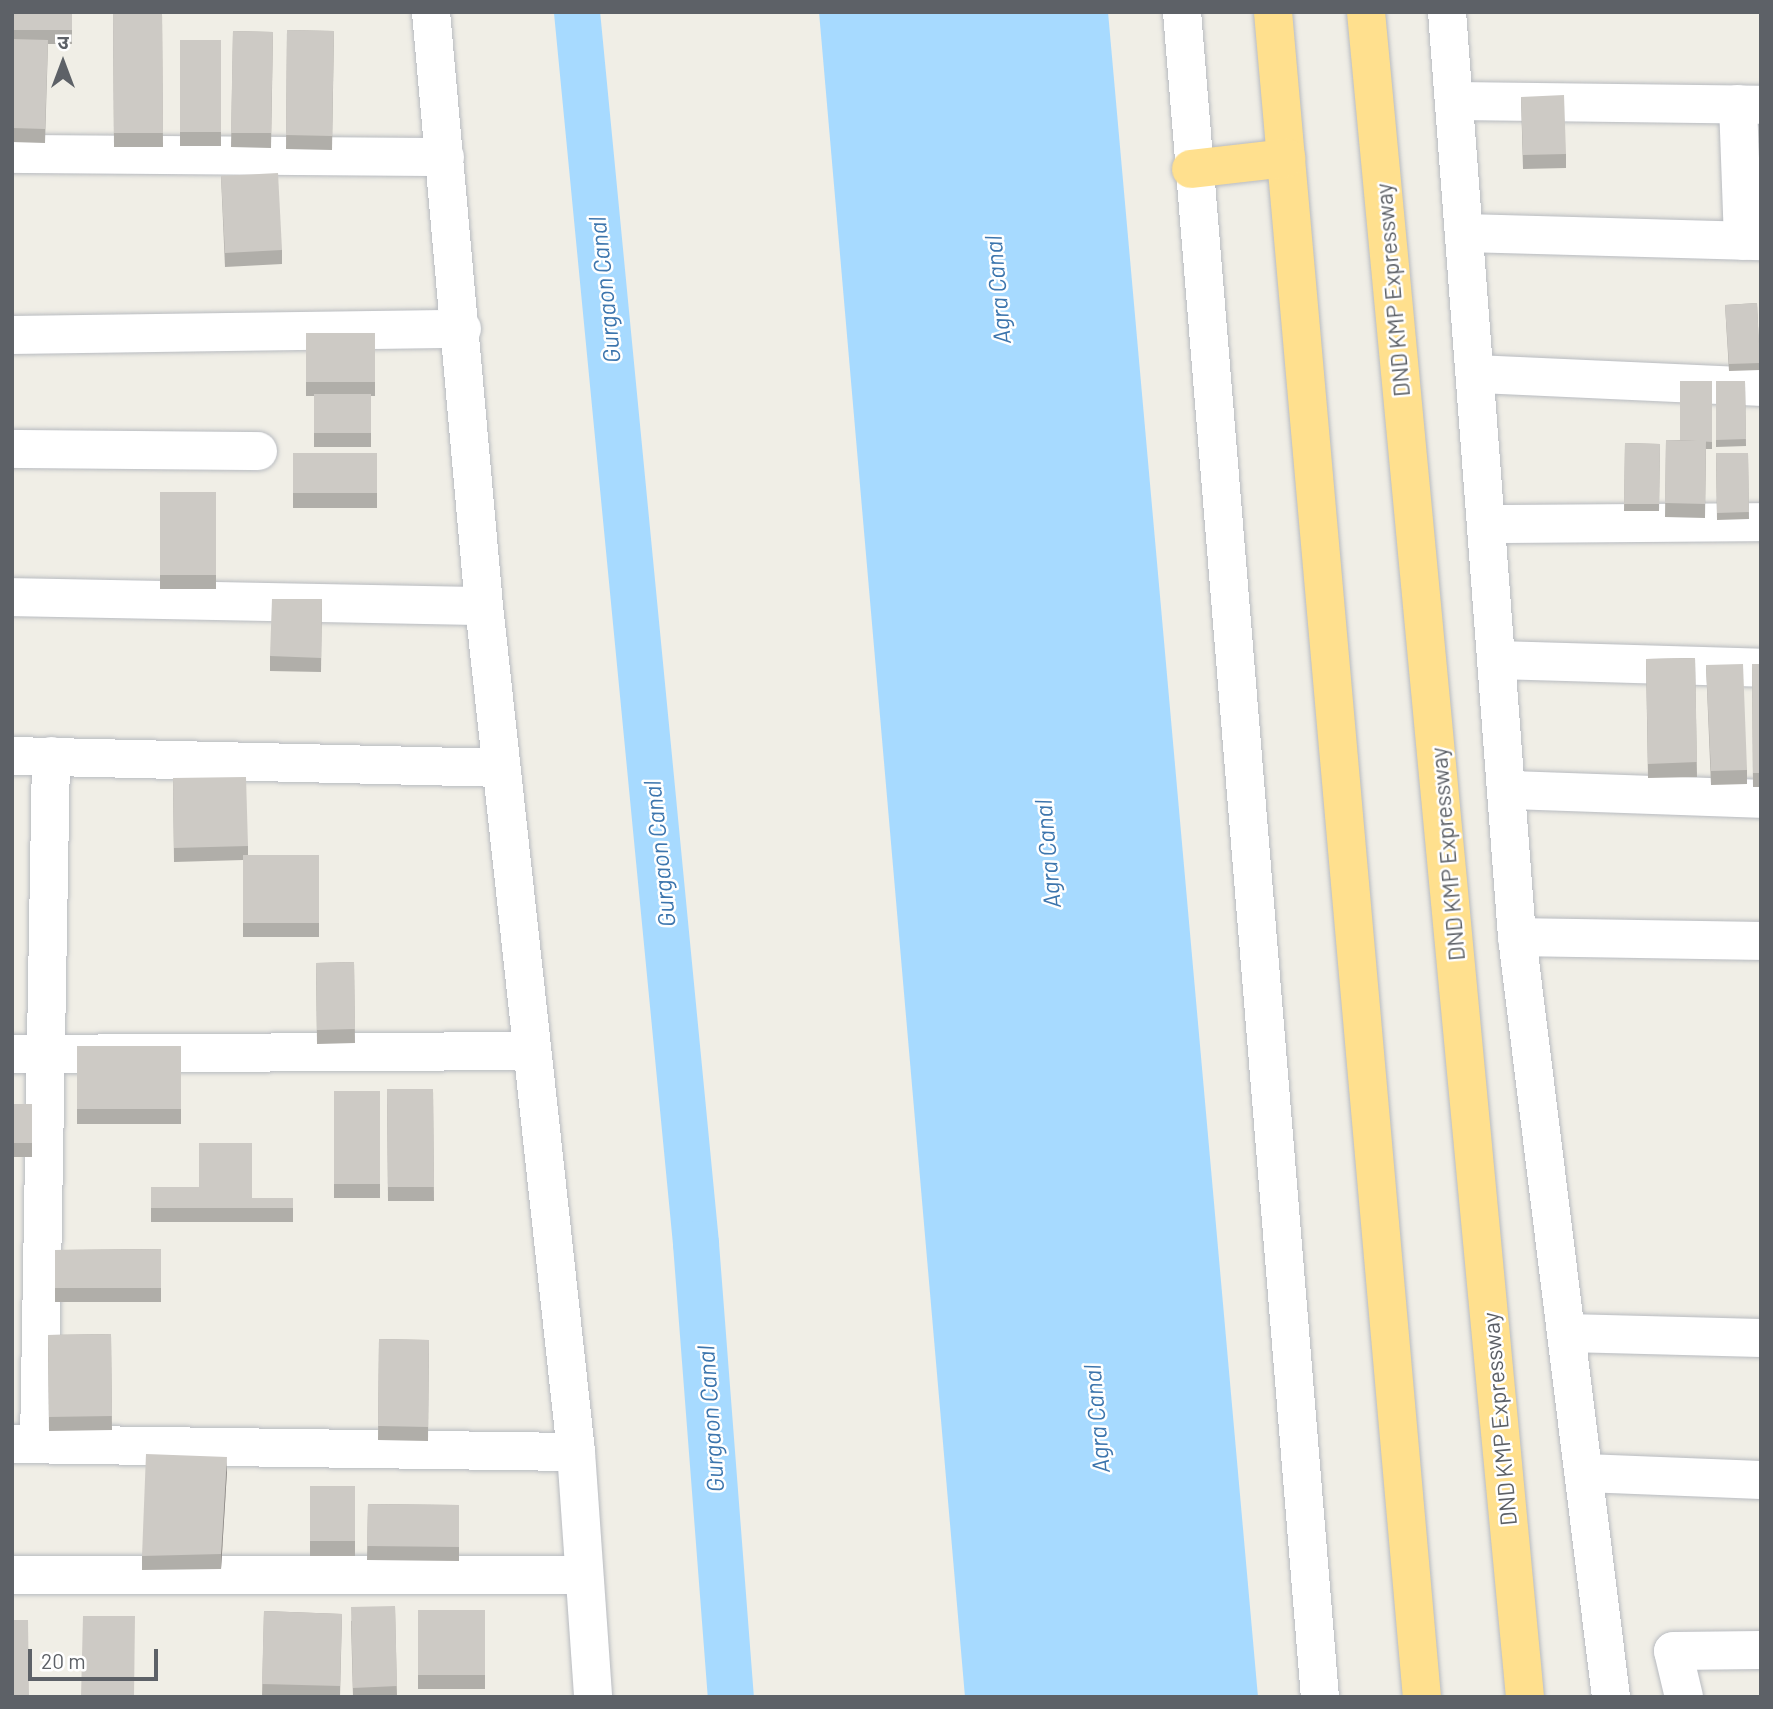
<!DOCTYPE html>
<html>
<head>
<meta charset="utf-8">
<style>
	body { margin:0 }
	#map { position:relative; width:1773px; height:1709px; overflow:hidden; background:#f0eee6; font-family:Barlow,"Noto Sans Devanagari",sans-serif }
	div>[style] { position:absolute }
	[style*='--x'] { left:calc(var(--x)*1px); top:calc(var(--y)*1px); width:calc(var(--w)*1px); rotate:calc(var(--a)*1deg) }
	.water>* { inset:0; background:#a7daff }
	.canal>* { height:46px; margin:-23px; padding:0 23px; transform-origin:23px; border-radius:23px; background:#a7daff }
	.roads { filter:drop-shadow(0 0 2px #b8bbc0) drop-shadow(0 0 2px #b8bbc0) }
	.minor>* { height:38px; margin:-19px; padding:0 19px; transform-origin:19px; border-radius:19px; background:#fff }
	.highway>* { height:38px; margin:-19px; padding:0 19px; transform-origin:19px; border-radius:19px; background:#ffe08e }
	.wall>* { inset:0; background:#b0aea9 }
	.shaded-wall>* { inset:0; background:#908d8a }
	.building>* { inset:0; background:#cdcac5 }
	span { translate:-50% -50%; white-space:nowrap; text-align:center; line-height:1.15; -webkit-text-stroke:5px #fff; paint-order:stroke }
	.street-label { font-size:23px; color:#5d6167 }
	.water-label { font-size:24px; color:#3c75ad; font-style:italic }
	.frame { position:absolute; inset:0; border:14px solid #5d6167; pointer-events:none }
	.north { position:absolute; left:28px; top:28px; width:70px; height:70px; -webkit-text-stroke:5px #fff; paint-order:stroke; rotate:0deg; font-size:19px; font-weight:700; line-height:28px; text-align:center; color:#5d6167 }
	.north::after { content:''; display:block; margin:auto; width:24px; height:32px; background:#5d6167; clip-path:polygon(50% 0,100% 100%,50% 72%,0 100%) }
	.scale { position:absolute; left:28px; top:1649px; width:130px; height:32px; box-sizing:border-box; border:4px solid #5d6167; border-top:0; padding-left:9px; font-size:21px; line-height:24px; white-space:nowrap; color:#5d6167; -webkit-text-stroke:5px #fff; paint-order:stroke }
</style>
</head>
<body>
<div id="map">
	<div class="water">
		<i style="clip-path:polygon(819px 12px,1108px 12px,1258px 1697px,965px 1697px)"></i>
	</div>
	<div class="canal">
		<i style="--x:577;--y:12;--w:1238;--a:84.48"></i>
		<i style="--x:696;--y:1244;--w:454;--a:85.6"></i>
	</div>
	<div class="roads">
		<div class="minor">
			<i style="--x:431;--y:12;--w:596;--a:84.9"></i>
			<i style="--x:484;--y:606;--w:851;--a:83.79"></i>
			<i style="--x:576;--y:1452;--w:246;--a:86"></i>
			<i style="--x:1182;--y:12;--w:1691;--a:85.32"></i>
			<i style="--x:1447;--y:12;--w:928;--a:85.67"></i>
			<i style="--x:1517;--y:937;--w:766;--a:82.95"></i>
			<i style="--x:1455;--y:101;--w:306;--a:0.7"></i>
			<i style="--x:1738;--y:104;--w:137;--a:87.9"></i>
			<i style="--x:12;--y:154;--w:433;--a:0.4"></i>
			<i style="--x:1466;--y:233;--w:295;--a:1.6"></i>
			<i style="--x:12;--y:335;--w:450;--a:-0.8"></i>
			<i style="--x:1477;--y:374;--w:284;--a:2.6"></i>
			<i style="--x:12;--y:449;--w:246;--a:0.5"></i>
			<i style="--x:1488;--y:524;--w:273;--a:-0.4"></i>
			<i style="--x:12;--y:597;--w:472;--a:1.1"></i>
			<i style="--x:1499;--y:660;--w:262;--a:1.7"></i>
			<i style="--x:12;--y:756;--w:489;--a:1.4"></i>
			<i style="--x:1509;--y:790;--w:252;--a:2"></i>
			<i style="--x:1517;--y:937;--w:244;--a:0.9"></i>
			<i style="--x:12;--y:1054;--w:519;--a:-0.33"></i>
			<i style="--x:1567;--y:1333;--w:194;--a:1.5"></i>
			<i style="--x:14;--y:1444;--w:562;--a:0.82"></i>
			<i style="--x:39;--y:1444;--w:688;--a:-89"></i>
			<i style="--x:1585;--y:1473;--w:176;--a:2.3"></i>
			<i style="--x:12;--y:1575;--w:571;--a:0"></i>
			<i style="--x:1684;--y:1697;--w:47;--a:-103.4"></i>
			<i style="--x:1673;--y:1651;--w:88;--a:-0.7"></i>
		</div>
		<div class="highway">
			<i style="--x:1273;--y:12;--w:1692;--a:84.95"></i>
			<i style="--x:1366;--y:12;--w:1692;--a:84.61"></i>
			<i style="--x:1191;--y:169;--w:96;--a:-6.6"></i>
		</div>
	</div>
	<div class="wall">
		<i style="clip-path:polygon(12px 12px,72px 12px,72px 44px,48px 44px,45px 143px,12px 142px)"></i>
		<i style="clip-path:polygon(113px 12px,162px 12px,163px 147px,114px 147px)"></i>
		<i style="clip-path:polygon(287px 30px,334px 31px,332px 150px,286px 149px)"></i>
		<i style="clip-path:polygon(233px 31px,273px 32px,271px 148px,231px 147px)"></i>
		<i style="clip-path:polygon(180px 40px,221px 40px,221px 146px,180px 146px)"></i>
		<i style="clip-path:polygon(1521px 97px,1566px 154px,1566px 168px,1523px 169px)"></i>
		<i style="clip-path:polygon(221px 176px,282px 250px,282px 264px,225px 267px)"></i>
		<i style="clip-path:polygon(1757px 303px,1760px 370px,1729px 371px,1725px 305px)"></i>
		<i style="clip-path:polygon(306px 333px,375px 333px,375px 396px,371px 396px,371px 447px,314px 447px,314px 396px,306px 396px)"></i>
		<i style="clip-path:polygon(1712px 381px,1712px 449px,1706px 449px,1705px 518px,1665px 517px,1666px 440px,1680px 440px)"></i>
		<i style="clip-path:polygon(1716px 381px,1745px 381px,1746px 446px,1716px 447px)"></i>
		<i style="clip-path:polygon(1625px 443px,1660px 444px,1659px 511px,1624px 511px)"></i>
		<i style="clip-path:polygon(293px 453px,377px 453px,377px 508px,293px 508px)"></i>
		<i style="clip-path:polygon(1716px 453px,1748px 453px,1749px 519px,1717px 520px)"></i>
		<i style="clip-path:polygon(160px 492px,216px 492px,216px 589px,160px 589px)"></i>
		<i style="clip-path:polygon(322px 599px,321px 672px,270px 671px,270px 656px)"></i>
		<i style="clip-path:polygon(1695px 658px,1697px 777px,1648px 778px,1646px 659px)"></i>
		<i style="clip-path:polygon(1752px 664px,1761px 664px,1761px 787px,1753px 787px)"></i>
		<i style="clip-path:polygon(1706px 665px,1747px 770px,1747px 784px,1711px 785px)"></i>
		<i style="clip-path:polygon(173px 778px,248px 846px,248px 855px,319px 855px,319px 937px,243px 937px,243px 860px,174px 862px)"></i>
		<i style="clip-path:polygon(354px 962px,355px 1043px,317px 1044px,316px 963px)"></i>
		<i style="clip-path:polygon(77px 1046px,181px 1046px,181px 1124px,77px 1124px)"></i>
		<i style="clip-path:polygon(387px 1089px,433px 1089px,434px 1201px,388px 1201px)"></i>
		<i style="clip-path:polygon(334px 1091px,380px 1091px,380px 1198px,334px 1198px)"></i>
		<i style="clip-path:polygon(12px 1104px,32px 1104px,32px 1157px,12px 1157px)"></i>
		<i style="clip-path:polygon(151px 1187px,199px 1187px,252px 1198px,293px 1198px,293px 1222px,151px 1222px)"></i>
		<i style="clip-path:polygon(161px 1249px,161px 1302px,55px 1302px,55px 1250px)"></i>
		<i style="clip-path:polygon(111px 1334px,112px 1430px,49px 1431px,48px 1335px)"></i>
		<i style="clip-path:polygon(379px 1339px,429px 1340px,428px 1441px,378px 1440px)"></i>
		<i style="clip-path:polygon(227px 1471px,221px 1569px,142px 1570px,142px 1556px)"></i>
		<i style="clip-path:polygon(310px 1486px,355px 1486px,355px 1556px,310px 1556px)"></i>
		<i style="clip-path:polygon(368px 1504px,459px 1505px,459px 1561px,367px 1560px)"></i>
		<i style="clip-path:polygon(395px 1606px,397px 1697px,353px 1697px,351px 1621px)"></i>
		<i style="clip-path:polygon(418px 1610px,485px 1610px,485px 1689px,418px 1689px)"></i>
		<i style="clip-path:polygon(264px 1611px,342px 1614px,340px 1697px,262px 1697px)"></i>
	</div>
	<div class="shaded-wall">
		<i style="clip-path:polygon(227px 1457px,227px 1471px,221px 1569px,221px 1554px)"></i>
	</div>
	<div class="building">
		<i style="clip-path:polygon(12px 12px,72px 12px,72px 30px,12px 30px)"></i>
		<i style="clip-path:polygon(113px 12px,162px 12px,163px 133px,114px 133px)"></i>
		<i style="clip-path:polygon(287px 30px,334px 31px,332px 136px,286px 135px)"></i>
		<i style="clip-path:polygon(233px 31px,273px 32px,271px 133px,231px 133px)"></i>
		<i style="clip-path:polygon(12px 39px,48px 40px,45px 129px,12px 128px)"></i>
		<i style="clip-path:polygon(180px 40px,221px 40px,221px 132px,180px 132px)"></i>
		<i style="clip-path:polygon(1564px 95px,1566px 154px,1523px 155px,1521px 97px)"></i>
		<i style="clip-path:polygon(278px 173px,282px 250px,225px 253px,221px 176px)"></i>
		<i style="clip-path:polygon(1757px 303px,1760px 363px,1729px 364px,1725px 305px)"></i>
		<i style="clip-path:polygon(306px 333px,375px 333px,375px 382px,306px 382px)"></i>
		<i style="clip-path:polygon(1680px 381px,1712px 381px,1712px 442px,1680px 440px)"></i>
		<i style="clip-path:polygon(1716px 381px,1745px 381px,1746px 439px,1716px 440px)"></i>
		<i style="clip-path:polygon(314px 394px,371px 394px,371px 433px,314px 433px)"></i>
		<i style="clip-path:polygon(1666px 440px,1706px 441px,1705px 504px,1665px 503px)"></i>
		<i style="clip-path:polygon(1625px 443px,1660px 444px,1659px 504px,1624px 504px)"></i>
		<i style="clip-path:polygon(293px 453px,377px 453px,377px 493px,293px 493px)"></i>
		<i style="clip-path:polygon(1716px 453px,1748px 453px,1749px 512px,1717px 513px)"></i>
		<i style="clip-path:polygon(160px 492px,216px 492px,216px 575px,160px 575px)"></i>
		<i style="clip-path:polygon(272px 599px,322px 599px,321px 658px,270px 656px)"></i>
		<i style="clip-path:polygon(1695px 658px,1697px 762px,1648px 764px,1646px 659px)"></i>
		<i style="clip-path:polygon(1743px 664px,1747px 770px,1711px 771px,1706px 665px)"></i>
		<i style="clip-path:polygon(1752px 664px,1761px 664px,1761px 773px,1753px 773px)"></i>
		<i style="clip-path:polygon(246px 777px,248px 846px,174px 848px,173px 778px)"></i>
		<i style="clip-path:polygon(243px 855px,319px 855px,319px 923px,243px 923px)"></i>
		<i style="clip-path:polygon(354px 962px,355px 1029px,317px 1030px,316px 963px)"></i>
		<i style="clip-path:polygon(77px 1046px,181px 1046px,181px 1109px,77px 1109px)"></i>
		<i style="clip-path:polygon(387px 1089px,433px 1089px,434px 1187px,388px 1187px)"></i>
		<i style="clip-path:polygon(334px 1091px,380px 1091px,380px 1184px,334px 1184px)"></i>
		<i style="clip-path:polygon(12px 1104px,32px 1104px,32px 1143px,12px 1143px)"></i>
		<i style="clip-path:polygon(199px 1143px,252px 1143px,252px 1198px,293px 1198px,293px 1208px,151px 1208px,151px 1187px,199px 1187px)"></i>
		<i style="clip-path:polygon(161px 1249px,161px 1288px,55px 1288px,55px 1250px)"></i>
		<i style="clip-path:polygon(111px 1334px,112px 1416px,49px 1417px,48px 1335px)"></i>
		<i style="clip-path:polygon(379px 1339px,429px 1340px,428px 1427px,378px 1426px)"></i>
		<i style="clip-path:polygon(146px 1454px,227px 1457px,221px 1554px,142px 1556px)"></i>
		<i style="clip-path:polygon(310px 1486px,355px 1486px,355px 1541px,310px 1541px)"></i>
		<i style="clip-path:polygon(368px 1504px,459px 1505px,459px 1547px,367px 1546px)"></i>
		<i style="clip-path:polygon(395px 1606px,397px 1686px,353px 1688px,351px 1607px)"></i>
		<i style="clip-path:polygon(418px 1610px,485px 1610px,485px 1675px,418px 1675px)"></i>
		<i style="clip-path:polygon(264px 1611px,342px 1614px,340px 1686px,262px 1684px)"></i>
		<i style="clip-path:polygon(83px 1616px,135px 1616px,134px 1697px,81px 1697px)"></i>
		<i style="clip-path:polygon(12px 1620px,28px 1620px,29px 1697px,12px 1697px)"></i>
	</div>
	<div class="street-label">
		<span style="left:1392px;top:290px;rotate:-95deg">DND KMP Expressway</span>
		<span style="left:1447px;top:854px;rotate:-95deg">DND KMP Expressway</span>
		<span style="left:1499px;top:1419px;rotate:-95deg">DND KMP Expressway</span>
	</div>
	<div class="water-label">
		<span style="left:604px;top:290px;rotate:-96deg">Gurgaon Canal</span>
		<span style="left:997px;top:290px;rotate:-95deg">Agra Canal</span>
		<span style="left:659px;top:854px;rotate:-96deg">Gurgaon Canal</span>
		<span style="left:1047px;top:854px;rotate:-95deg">Agra Canal</span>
		<span style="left:710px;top:1419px;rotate:-94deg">Gurgaon Canal</span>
		<span style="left:1096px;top:1419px;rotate:-95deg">Agra Canal</span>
	</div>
	<div class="frame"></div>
	<div class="north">उ</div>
	<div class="scale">20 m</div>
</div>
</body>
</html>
